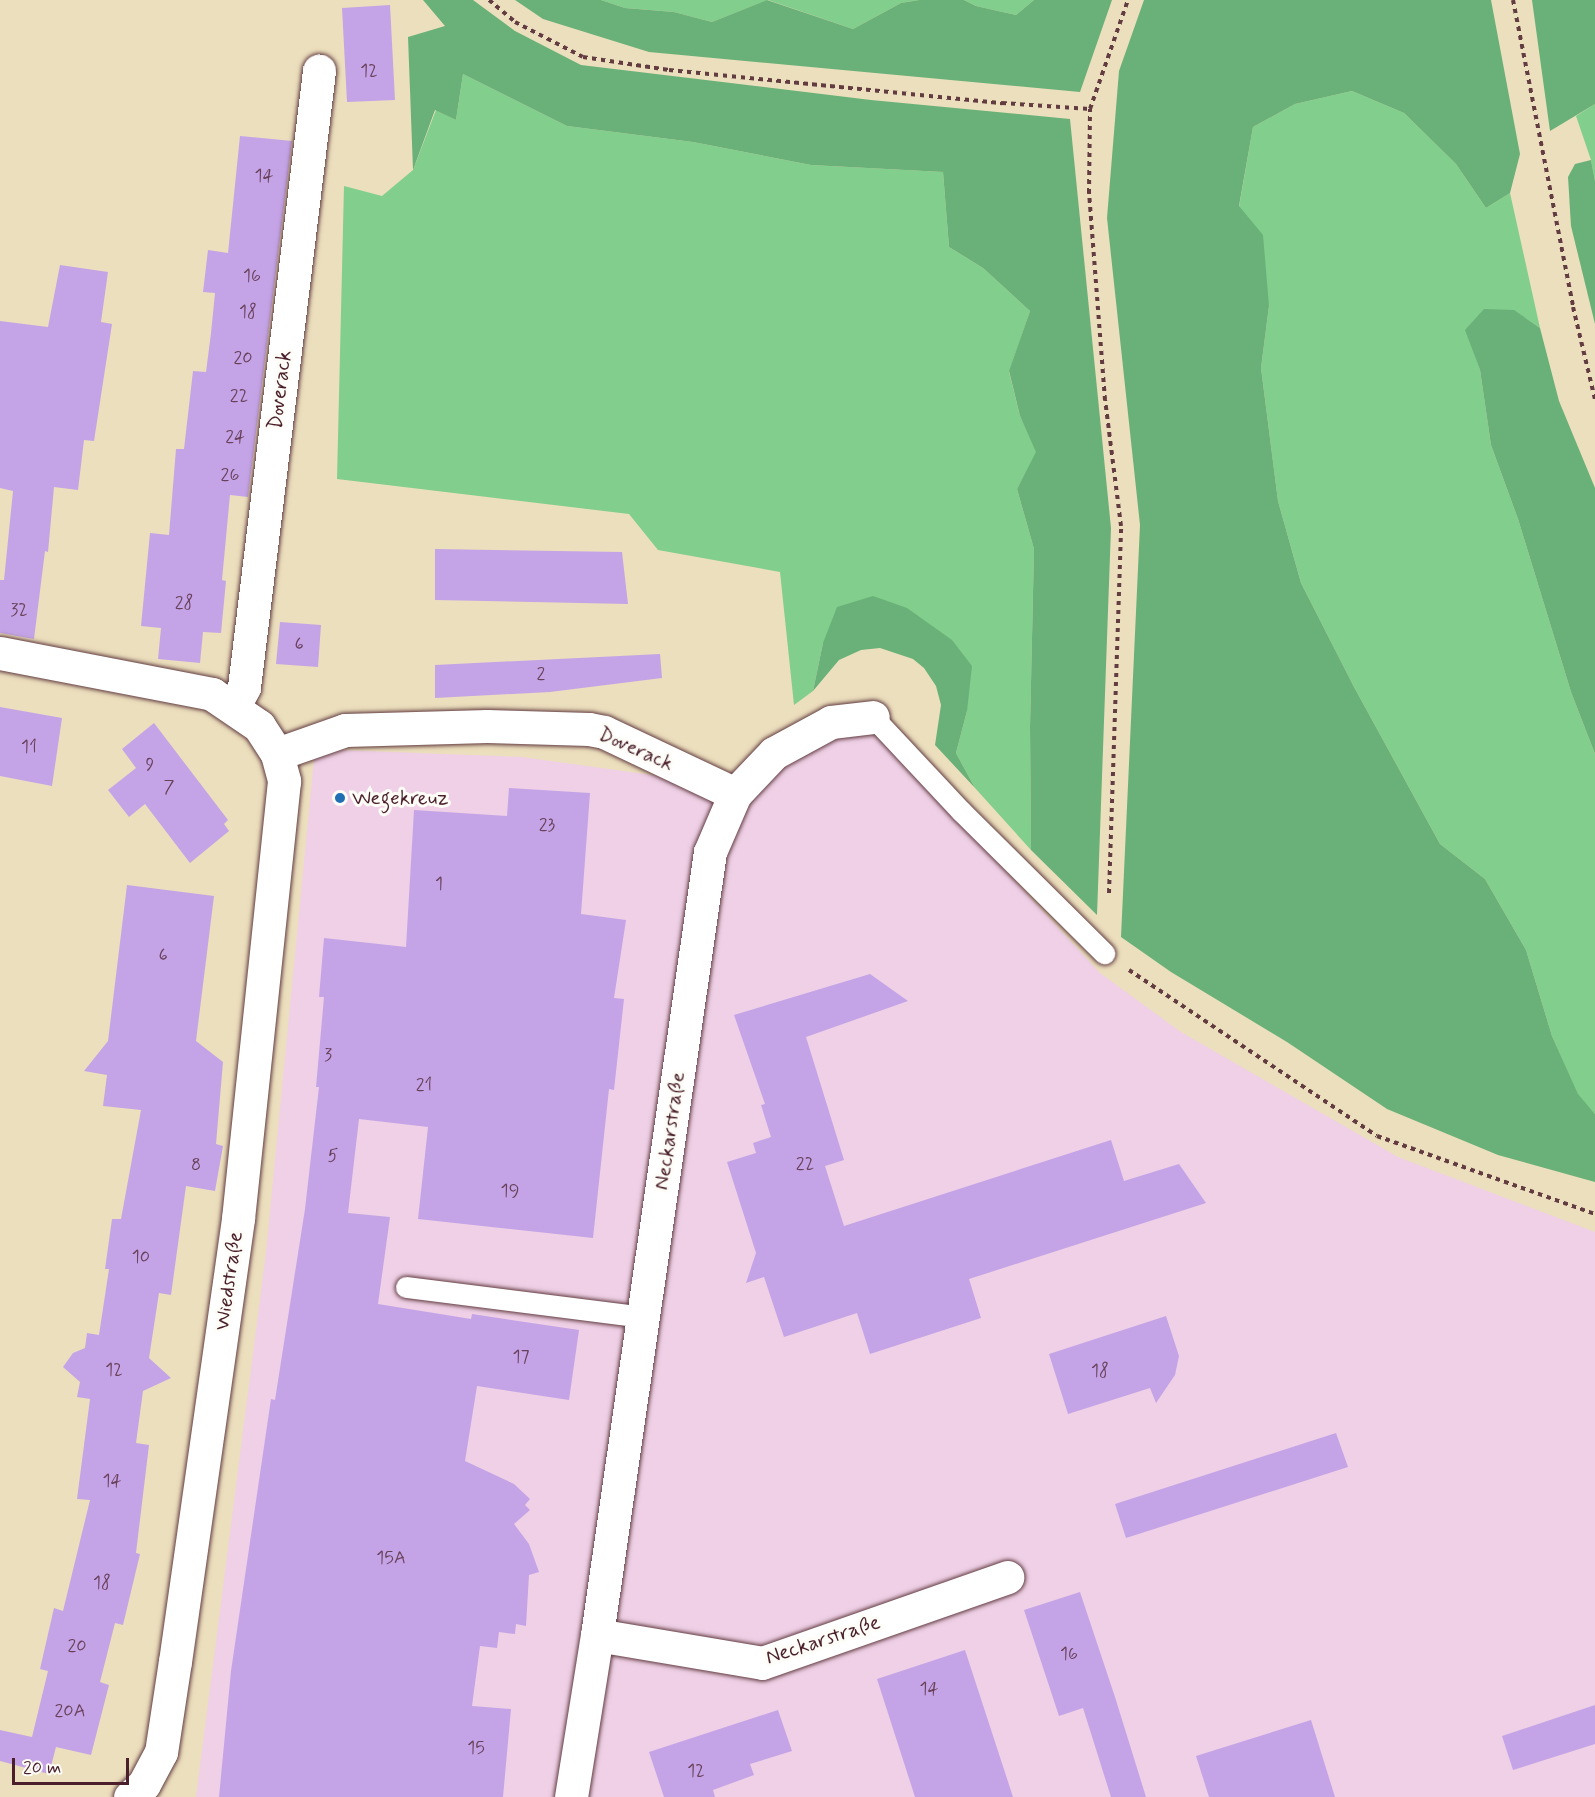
<!DOCTYPE html>
<html>
<head>
<meta charset="utf-8">
<style>
	body { margin:0 }
	#map { position:relative; width:1595px; height:1797px; overflow:hidden; background:#ecdfbd; font-family:Mynerve,sans-serif }
	div>[style] { position:absolute }
	[style*='--x'] { left:calc(var(--x)*1px); top:calc(var(--y)*1px); width:calc(var(--w)*1px); rotate:calc(var(--a)*1deg) }
	.built>* { inset:0; background:#efd0e6 }
	.green>* { inset:0; background:#82ce8c }
	.forest>* { inset:0; background:#69b178 }
	.building>* { inset:0; background:#c4a4e6 }
	.path>* { height:4px; margin-top:-2px; transform-origin:0; background:repeating-linear-gradient(90deg,#623c41 0 4.5px,transparent 0 9px) }
	.roads { filter:drop-shadow(0 0 2px #623c41) drop-shadow(0 0 2px #623c41) }
	.lane>* { height:21px; margin:-10.5px; padding:0 10.5px; transform-origin:10.5px; border-radius:10.5px; background:#fff }
	.street>* { height:33px; margin:-16.5px; padding:0 16.5px; transform-origin:16.5px; border-radius:16.5px; background:#fff }
	.dots>* { width:16px; height:16px; translate:-50% -50%; box-sizing:border-box; border:3px solid #fdfcf7; border-radius:50% }
	span { translate:-50% -50%; white-space:nowrap; text-align:center; line-height:1.15; -webkit-text-stroke:6px #fdfcf7; paint-order:stroke }
	.number-label { font-size:18px; color:#68405a }
	.number-label span { -webkit-text-stroke-width:0 }
	.street-label { font-size:21px; color:#4a1f2b }
	.poi-label { font-size:21px; color:#4a1f2b }
	.left { translate:0 -50%; text-align:left }
	.scale { position:absolute; left:12px; top:1758px; width:117px; height:27px; box-sizing:border-box; border:3px solid #4a1f2b; border-top:0; padding-left:8px; font-size:18px; line-height:21px; white-space:nowrap; color:#4a1f2b; -webkit-text-stroke:4px #fdfcf7; paint-order:stroke }
</style>
</head>
<body>
<div id="map">
	<div class="built">
		<i style="clip-path:polygon(862px 710px,942px 802px,1100px 973px,1181px 1032px,1398px 1157px,1595px 1232px,1595px 1797px,196px 1797px,266px 1252px,315px 749px,522px 757px,731px 786px)"></i>
	</div>
	<div class="green">
		<i style="clip-path:polygon(601px 0,919px 0,901px 3px,853px 29px,768px 0,712px 22px,674px 12px,625px 8px)"></i>
		<i style="clip-path:polygon(964px 0,1034px 0,1016px 15px,976px 6px)"></i>
		<i style="clip-path:polygon(463px 74px,567px 126px,693px 142px,811px 165px,943px 172px,949px 247px,983px 268px,1030px 311px,1009px 372px,1020px 416px,1037px 452px,1017px 489px,1034px 549px,1030px 727px,1031px 850px,975px 788px,956px 753px,967px 711px,952px 640px,823px 643px,813px 691px,794px 705px,780px 572px,658px 550px,629px 514px,337px 479px,344px 186px,382px 196px,413px 170px,436px 110px,456px 120px)"></i>
		<i style="clip-path:polygon(1352px 91px,1404px 113px,1456px 164px,1486px 208px,1510px 193px,1540px 328px,1513px 310px,1466px 330px,1480px 370px,1491px 445px,1518px 519px,1571px 692px,1595px 754px,1595px 1114px,1578px 1095px,1552px 1036px,1526px 950px,1485px 879px,1440px 844px,1354px 687px,1301px 583px,1278px 501px,1261px 368px,1269px 306px,1239px 207px,1253px 127px,1295px 104px)"></i>
		<i style="clip-path:polygon(1595px 104px,1595px 181px,1591px 160px,1576px 116px)"></i>
	</div>
	<div class="forest">
		<i style="clip-path:polygon(423px 0,473px 0,515px 31px,581px 65px,871px 100px,1070px 119px,1111px 528px,1097px 915px,1031px 850px,1030px 727px,1034px 549px,1017px 489px,1036px 452px,1020px 416px,1009px 371px,1030px 311px,983px 268px,949px 247px,943px 172px,811px 165px,693px 142px,567px 126px,463px 74px,456px 120px,435px 110px,413px 170px,408px 37px,445px 26px)"></i>
		<i style="clip-path:polygon(515px 0,601px 0,625px 8px,674px 12px,712px 22px,767px 0,853px 29px,901px 3px,919px 0,964px 0,976px 6px,1016px 15px,1034px 0,1112px 0,1080px 92px,649px 52px,543px 19px)"></i>
		<i style="clip-path:polygon(1144px 0,1491px 0,1520px 154px,1510px 193px,1486px 208px,1456px 164px,1404px 113px,1352px 91px,1295px 104px,1253px 127px,1239px 206px,1263px 235px,1269px 306px,1261px 368px,1278px 501px,1301px 583px,1354px 687px,1440px 844px,1485px 879px,1526px 950px,1552px 1036px,1578px 1094px,1595px 1114px,1595px 1182px,1498px 1155px,1387px 1109px,1287px 1042px,1171px 972px,1121px 937px,1140px 525px,1107px 218px,1119px 71px)"></i>
		<i style="clip-path:polygon(1532px 0,1595px 0,1595px 104px,1550px 131px)"></i>
		<i style="clip-path:polygon(1591px 160px,1595px 181px,1595px 324px,1571px 226px,1568px 177px,1575px 164px)"></i>
		<i style="clip-path:polygon(1484px 309px,1514px 310px,1540px 328px,1559px 401px,1595px 488px,1595px 754px,1571px 692px,1518px 519px,1491px 445px,1480px 370px,1465px 330px)"></i>
		<i style="clip-path:polygon(873px 596px,907px 608px,952px 640px,972px 666px,967px 711px,956px 753px,975px 788px,935px 745px,941px 705px,936px 686px,924px 668px,913px 659px,880px 648px,861px 650px,839px 660px,813px 691px,823px 643px,837px 607px)"></i>
	</div>
	<div class="building">
		<i style="clip-path:polygon(390px 5px,395px 100px,347px 102px,342px 8px)"></i>
		<i style="clip-path:polygon(240px 136px,292px 141px,248px 497px,230px 495px,222px 580px,226px 581px,221px 633px,203px 632px,200px 663px,158px 659px,161px 628px,141px 626px,150px 533px,169px 535px,176px 449px,184px 449px,193px 371px,206px 372px,211px 333px,215px 293px,203px 292px,208px 250px,228px 253px)"></i>
		<i style="clip-path:polygon(60px 265px,108px 272px,101px 322px,112px 324px,94px 441px,84px 440px,78px 490px,54px 487px,48px 552px,45px 551px,34px 639px,0 633px,0 580px,4px 580px,13px 491px,0 488px,0 321px,48px 327px)"></i>
		<i style="clip-path:polygon(435px 549px,622px 552px,628px 604px,435px 600px)"></i>
		<i style="clip-path:polygon(280px 622px,321px 625px,318px 667px,276px 664px)"></i>
		<i style="clip-path:polygon(660px 654px,662px 678px,550px 692px,435px 698px,435px 665px)"></i>
		<i style="clip-path:polygon(0 707px,62px 718px,52px 786px,0 776px)"></i>
		<i style="clip-path:polygon(154px 723px,228px 820px,224px 824px,229px 831px,190px 863px,145px 804px,129px 817px,108px 790px,136px 768px,122px 749px)"></i>
		<i style="clip-path:polygon(509px 788px,590px 793px,581px 914px,626px 920px,614px 998px,624px 999px,614px 1090px,609px 1089px,593px 1238px,418px 1219px,428px 1127px,359px 1119px,348px 1213px,390px 1217px,378px 1304px,471px 1319px,472px 1314px,579px 1330px,569px 1400px,477px 1386px,465px 1461px,514px 1484px,530px 1499px,525px 1505px,530px 1510px,514px 1524px,529px 1544px,539px 1572px,529px 1575px,526px 1626px,516px 1624px,515px 1634px,499px 1632px,497px 1648px,480px 1646px,472px 1706px,511px 1709px,503px 1797px,219px 1797px,231px 1671px,271px 1399px,275px 1400px,305px 1209px,319px 1087px,316px 1087px,324px 997px,319px 997px,324px 938px,406px 947px,414px 810px,507px 816px)"></i>
		<i style="clip-path:polygon(127px 885px,214px 896px,196px 1041px,223px 1062px,216px 1144px,223px 1146px,215px 1191px,186px 1186px,171px 1295px,159px 1293px,149px 1358px,171px 1378px,143px 1391px,136px 1443px,149px 1445px,136px 1553px,140px 1554px,123px 1625px,115px 1623px,100px 1682px,109px 1685px,91px 1755px,56px 1747px,49px 1774px,0 1761px,0 1730px,32px 1737px,48px 1671px,40px 1669px,54px 1608px,63px 1611px,90px 1500px,77px 1499px,90px 1399px,77px 1397px,80px 1382px,63px 1367px,73px 1353px,85px 1348px,87px 1333px,99px 1335px,109px 1269px,105px 1269px,112px 1219px,121px 1219px,141px 1110px,103px 1106px,107px 1075px,84px 1071px,108px 1041px)"></i>
		<i style="clip-path:polygon(870px 974px,908px 1001px,806px 1037px,844px 1160px,825px 1166px,844px 1226px,1111px 1140px,1124px 1181px,1179px 1164px,1206px 1203px,969px 1279px,981px 1318px,870px 1354px,857px 1313px,784px 1337px,764px 1277px,746px 1283px,756px 1253px,727px 1162px,756px 1153px,753px 1143px,771px 1137px,761px 1105px,765px 1104px,734px 1015px)"></i>
		<i style="clip-path:polygon(1166px 1316px,1179px 1356px,1175px 1375px,1156px 1403px,1150px 1388px,1068px 1414px,1049px 1354px)"></i>
		<i style="clip-path:polygon(1336px 1433px,1348px 1467px,1126px 1538px,1115px 1504px)"></i>
		<i style="clip-path:polygon(1080px 1592px,1115px 1697px,1146px 1797px,1111px 1797px,1083px 1708px,1059px 1716px,1024px 1610px)"></i>
		<i style="clip-path:polygon(965px 1650px,1013px 1797px,915px 1797px,877px 1679px)"></i>
		<i style="clip-path:polygon(1595px 1705px,1595px 1744px,1513px 1770px,1502px 1736px)"></i>
		<i style="clip-path:polygon(778px 1710px,792px 1751px,750px 1764px,754px 1775px,713px 1790px,715px 1797px,664px 1797px,649px 1752px)"></i>
		<i style="clip-path:polygon(1311px 1720px,1335px 1797px,1209px 1797px,1196px 1756px)"></i>
	</div>
	<div class="path">
		<i style="--x:489;--y:0;--w:34;--a:40"></i>
		<i style="--x:515;--y:22;--w:76;--a:27.2"></i>
		<i style="--x:583;--y:57;--w:87;--a:8.6"></i>
		<i style="--x:669;--y:70;--w:335;--a:5.7"></i>
		<i style="--x:1002;--y:103;--w:88;--a:3.9"></i>
		<i style="--x:1513;--y:0;--w:313;--a:78.9"></i>
		<i style="--x:1573;--y:307;--w:95;--a:76.6"></i>
		<i style="--x:1109;--y:893;--w:367;--a:-88.1"></i>
		<i style="--x:1121;--y:526;--w:127;--a:-97.2"></i>
		<i style="--x:1105;--y:400;--w:208;--a:-94.4"></i>
		<i style="--x:1089;--y:193;--w:84;--a:-89.3"></i>
		<i style="--x:1090;--y:109;--w:115;--a:-70.8"></i>
		<i style="--x:1129;--y:970;--w:298;--a:33.8"></i>
		<i style="--x:1377;--y:1136;--w:232;--a:19.7"></i>
	</div>
	<div class="roads">
		<div class="lane">
			<i style="--x:873;--y:717;--w:129;--a:46.9"></i>
			<i style="--x:961;--y:811;--w:202;--a:44.8"></i>
			<i style="--x:406;--y:1287;--w:239;--a:7.2"></i>
		</div>
		<div class="street">
			<i style="--x:0;--y:653;--w:216;--a:10.9"></i>
			<i style="--x:212;--y:694;--w:57;--a:34.2"></i>
			<i style="--x:259;--y:726;--w:33;--a:57"></i>
			<i style="--x:277;--y:754;--w:28;--a:75"></i>
			<i style="--x:284;--y:781;--w:440;--a:96"></i>
			<i style="--x:238;--y:1219;--w:446;--a:98.1"></i>
			<i style="--x:175;--y:1661;--w:92;--a:98.7"></i>
			<i style="--x:161;--y:1752;--w:36;--a:118"></i>
			<i style="--x:144;--y:1784;--w:19;--a:137"></i>
			<i style="--x:234;--y:706;--w:21;--a:-62"></i>
			<i style="--x:244;--y:687;--w:621;--a:-83.06"></i>
			<i style="--x:277;--y:754;--w:72;--a:-19.4"></i>
			<i style="--x:345;--y:730;--w:142;--a:-1.6"></i>
			<i style="--x:487;--y:726;--w:102;--a:1.7"></i>
			<i style="--x:589;--y:729;--w:15;--a:11"></i>
			<i style="--x:604;--y:732;--w:145;--a:25.3"></i>
			<i style="--x:597;--y:1635;--w:167;--a:9.6"></i>
			<i style="--x:762;--y:1663;--w:260;--a:-19.3"></i>
			<i style="--x:571;--y:1797;--w:164;--a:-80.9"></i>
			<i style="--x:597;--y:1635;--w:791;--a:-81.79"></i>
			<i style="--x:710;--y:852;--w:63;--a:-66.7"></i>
			<i style="--x:735;--y:794;--w:57;--a:-46.4"></i>
			<i style="--x:774;--y:753;--w:65;--a:-28.5"></i>
			<i style="--x:831;--y:722;--w:42;--a:-6.8"></i>
		</div>
	</div>
	<div class="dots">
		<i style="left:340px;top:798px;background:#1f6fb2"></i>
	</div>
	<div class="number-label">
		<span style="left:369px;top:71px">12</span>
		<span style="left:264px;top:176px">14</span>
		<span style="left:252px;top:276px">16</span>
		<span style="left:248px;top:312px">18</span>
		<span style="left:243px;top:358px">20</span>
		<span style="left:239px;top:396px">22</span>
		<span style="left:235px;top:437px">24</span>
		<span style="left:230px;top:475px">26</span>
		<span style="left:184px;top:603px">28</span>
		<span style="left:19px;top:610px">32</span>
		<span style="left:299px;top:644px">6</span>
		<span style="left:541px;top:674px">2</span>
		<span style="left:29px;top:747px">11</span>
		<span style="left:150px;top:765px">9</span>
		<span style="left:169px;top:787px">7</span>
		<span style="left:547px;top:825px">23</span>
		<span style="left:439px;top:884px">1</span>
		<span style="left:163px;top:955px">6</span>
		<span style="left:328px;top:1055px">3</span>
		<span style="left:424px;top:1085px">21</span>
		<span style="left:333px;top:1156px">5</span>
		<span style="left:805px;top:1164px">22</span>
		<span style="left:196px;top:1165px">8</span>
		<span style="left:510px;top:1191px">19</span>
		<span style="left:141px;top:1257px">10</span>
		<span style="left:521px;top:1357px">17</span>
		<span style="left:114px;top:1370px">12</span>
		<span style="left:1100px;top:1371px">18</span>
		<span style="left:112px;top:1481px">14</span>
		<span style="left:391px;top:1558px">15A</span>
		<span style="left:102px;top:1583px">18</span>
		<span style="left:77px;top:1646px">20</span>
		<span style="left:1069px;top:1654px">16</span>
		<span style="left:929px;top:1689px">14</span>
		<span style="left:70px;top:1711px">20A</span>
		<span style="left:476px;top:1748px">15</span>
		<span style="left:696px;top:1771px">12</span>
	</div>
	<div class="street-label">
		<span style="left:280px;top:390px;rotate:-83deg">Doverack</span>
		<span style="left:636px;top:749px;rotate:24deg">Doverack</span>
		<span style="left:670px;top:1131px;rotate:-82deg">Neckarstraße</span>
		<span style="left:229px;top:1281px;rotate:-82deg">Wiedstraße</span>
		<span style="left:823px;top:1640px;rotate:-18deg">Neckarstraße</span>
	</div>
	<div class="poi-label">
		<span class="left" style="left:352px;top:798px">Wegekreuz</span>
	</div>
	<div class="scale">20 m</div>
</div>
</body>
</html>
